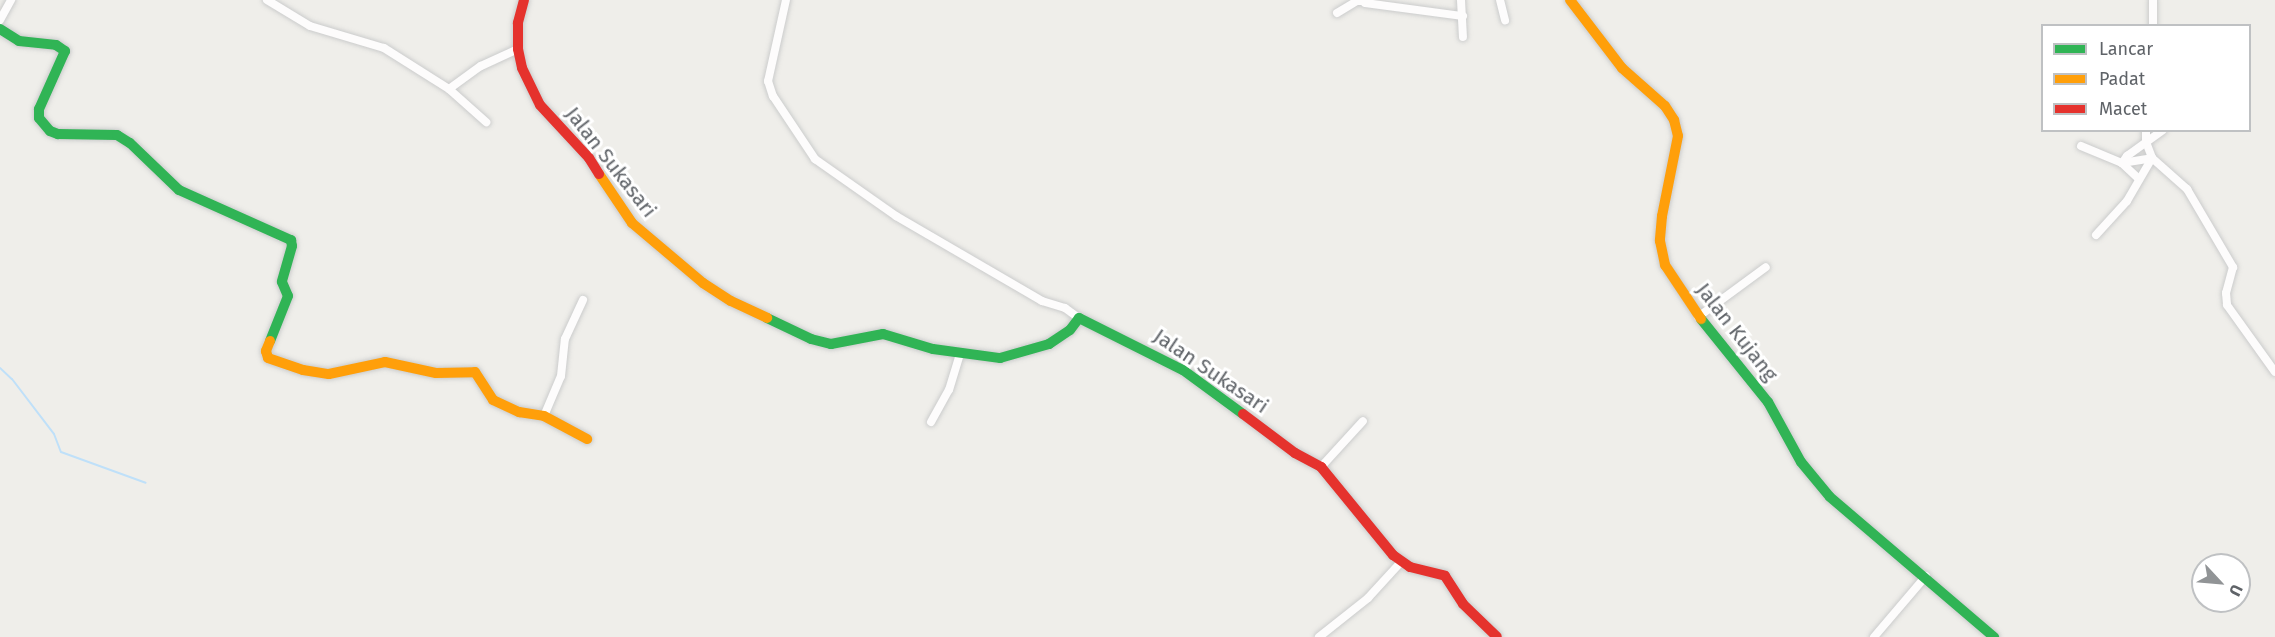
<!DOCTYPE html>
<html>
<head>
<meta charset="utf-8">
<style>
	body { margin:0 }
	#map { position:relative; width:2275px; height:637px; overflow:hidden; background:#efeeea; font-family:"Fira Sans",sans-serif }
	div>[style] { position:absolute }
	[style*='--x'] { left:calc(var(--x)*1px); top:calc(var(--y)*1px); width:calc(var(--w)*1px); rotate:calc(var(--a)*1deg) }
	.stream>* { height:2px; margin:-1px; padding:0 1px; transform-origin:1px; border-radius:1px; background:#bfe0f9 }
	.roads { filter:drop-shadow(0 0 2px #cbcccc) drop-shadow(0 0 2px #cbcccc) }
	.street>* { height:8px; margin:-4px; padding:0 4px; transform-origin:4px; border-radius:4px; background:#fdfcfc }
	.fast>* { height:10px; margin:-5px; padding:0 5px; transform-origin:5px; border-radius:5px; background:#30b455 }
	.slow>* { height:10px; margin:-5px; padding:0 5px; transform-origin:5px; border-radius:5px; background:#ff9f0a }
	.jam>* { height:10px; margin:-5px; padding:0 5px; transform-origin:5px; border-radius:5px; background:#e5322d }
	span { translate:-50% -50%; white-space:nowrap; text-align:center; line-height:1.15; -webkit-text-stroke:6px #fff; paint-order:stroke }
	.street-label { font-size:21px; color:#5f6368 }
	.legend { position:absolute; left:2041px; top:24px; width:210px; height:108px; box-sizing:border-box; background:#fff; border:2px solid #bfc1c3; margin:0; padding:8px 10px; list-style:none; font-size:18px; color:#5f6368 }
	.legend li { display:flex; align-items:center; gap:12px; height:30px }
	.legend b { width:30px; border:2px solid #bfc1c3 }
	.north { position:absolute; left:2191px; top:553px; width:60px; height:60px; box-sizing:border-box; background:#fff; border:2px solid #bfc1c3; border-radius:50%; rotate:116deg; font-size:16px; font-weight:700; line-height:24px; text-align:center; color:#5f6368 }
	.north::after { content:''; display:block; margin:auto; width:21px; height:27px; background:#919496; clip-path:polygon(50% 0,100% 100%,50% 72%,0 100%) }
</style>
</head>
<body>
<div id="map">
	<div class="stream">
		<i style="--x:0;--y:368;--w:16;--a:43"></i>
		<i style="--x:12;--y:379;--w:69;--a:52.6"></i>
		<i style="--x:54;--y:434;--w:19;--a:69"></i>
		<i style="--x:61;--y:452;--w:90;--a:20"></i>
	</div>
	<div class="roads">
		<div class="street">
			<i style="--x:267;--y:0;--w:50;--a:31.2"></i>
			<i style="--x:310;--y:26;--w:77;--a:16.6"></i>
			<i style="--x:384;--y:48;--w:77;--a:32.2"></i>
			<i style="--x:449;--y:89;--w:50;--a:41.7"></i>
			<i style="--x:786;--y:0;--w:83;--a:102.5"></i>
			<i style="--x:768;--y:81;--w:16;--a:72"></i>
			<i style="--x:773;--y:96;--w:76;--a:56.3"></i>
			<i style="--x:815;--y:159;--w:99;--a:35.1"></i>
			<i style="--x:896;--y:216;--w:169;--a:30.2"></i>
			<i style="--x:1042;--y:301;--w:24;--a:17"></i>
			<i style="--x:1065;--y:308;--w:17;--a:36"></i>
			<i style="--x:1461;--y:0;--w:37;--a:87"></i>
			<i style="--x:1500;--y:0;--w:21;--a:76"></i>
			<i style="--x:2153;--y:0;--w:26;--a:90"></i>
			<i style="--x:1365;--y:3;--w:99;--a:7.6"></i>
			<i style="--x:1337;--y:13;--w:23;--a:-31"></i>
			<i style="--x:1357;--y:1;--w:10;--a:0"></i>
			<i style="--x:0;--y:20;--w:23;--a:-61"></i>
			<i style="--x:449;--y:89;--w:39;--a:-36"></i>
			<i style="--x:481;--y:66;--w:41;--a:-24.7"></i>
			<i style="--x:2146;--y:130;--w:12;--a:90"></i>
			<i style="--x:2146;--y:142;--w:17;--a:69"></i>
			<i style="--x:2152;--y:158;--w:47;--a:41.5"></i>
			<i style="--x:2187;--y:189;--w:91;--a:59.5"></i>
			<i style="--x:2233;--y:267;--w:27;--a:105"></i>
			<i style="--x:2226;--y:293;--w:12;--a:85"></i>
			<i style="--x:2227;--y:305;--w:82;--a:54.4"></i>
			<i style="--x:2081;--y:146;--w:44;--a:22.5"></i>
			<i style="--x:2122;--y:163;--w:30;--a:-9"></i>
			<i style="--x:2152;--y:158;--w:50;--a:120.2"></i>
			<i style="--x:2127;--y:201;--w:46;--a:132.4"></i>
			<i style="--x:2139;--y:179;--w:23;--a:-137"></i>
			<i style="--x:2122;--y:163;--w:9;--a:-54"></i>
			<i style="--x:2127;--y:156;--w:44;--a:-35.8"></i>
			<i style="--x:1698;--y:317;--w:84;--a:-36.3"></i>
			<i style="--x:544;--y:416;--w:43;--a:-67"></i>
			<i style="--x:561;--y:376;--w:37;--a:-84"></i>
			<i style="--x:565;--y:339;--w:43;--a:-65.2"></i>
			<i style="--x:931;--y:422;--w:37;--a:-61"></i>
			<i style="--x:949;--y:390;--w:39;--a:-73"></i>
			<i style="--x:1321;--y:467;--w:62;--a:-47.6"></i>
			<i style="--x:1319;--y:637;--w:63;--a:-38.5"></i>
			<i style="--x:1368;--y:598;--w:49;--a:-47.5"></i>
			<i style="--x:1874;--y:637;--w:80;--a:-49.6"></i>
		</div>
		<div class="fast">
			<i style="--x:0;--y:29;--w:22;--a:32"></i>
			<i style="--x:19;--y:41;--w:37;--a:6"></i>
			<i style="--x:56;--y:45;--w:11;--a:34"></i>
			<i style="--x:65;--y:51;--w:64;--a:114.1"></i>
			<i style="--x:39;--y:109;--w:9;--a:90"></i>
			<i style="--x:39;--y:118;--w:17;--a:50"></i>
			<i style="--x:50;--y:131;--w:9;--a:21"></i>
			<i style="--x:58;--y:134;--w:59;--a:1"></i>
			<i style="--x:117;--y:135;--w:15;--a:32"></i>
			<i style="--x:130;--y:143;--w:68;--a:43.8"></i>
			<i style="--x:179;--y:190;--w:123;--a:24.1"></i>
			<i style="--x:291;--y:240;--w:6;--a:81"></i>
			<i style="--x:292;--y:246;--w:37;--a:106"></i>
			<i style="--x:282;--y:282;--w:15;--a:67"></i>
			<i style="--x:288;--y:296;--w:48;--a:111.8"></i>
			<i style="--x:767;--y:318;--w:49;--a:25.5"></i>
			<i style="--x:811;--y:339;--w:21;--a:14"></i>
			<i style="--x:831;--y:344;--w:53;--a:-10.9"></i>
			<i style="--x:883;--y:334;--w:52;--a:16.7"></i>
			<i style="--x:933;--y:349;--w:68;--a:7.7"></i>
			<i style="--x:1000;--y:358;--w:51;--a:-15.9"></i>
			<i style="--x:1049;--y:344;--w:25;--a:-34"></i>
			<i style="--x:1070;--y:330;--w:15;--a:-53"></i>
			<i style="--x:1079;--y:318;--w:116;--a:26.6"></i>
			<i style="--x:1183;--y:370;--w:74;--a:36.3"></i>
			<i style="--x:1701;--y:319;--w:107;--a:51.1"></i>
			<i style="--x:1768;--y:402;--w:68;--a:61.2"></i>
			<i style="--x:1801;--y:462;--w:45;--a:50.4"></i>
			<i style="--x:1830;--y:497;--w:216;--a:40.5"></i>
		</div>
		<div class="slow">
			<i style="--x:1570;--y:0;--w:86;--a:52.6"></i>
			<i style="--x:1622;--y:68;--w:57;--a:41.5"></i>
			<i style="--x:1665;--y:106;--w:17;--a:57"></i>
			<i style="--x:1674;--y:120;--w:16;--a:76"></i>
			<i style="--x:1678;--y:136;--w:82;--a:101.3"></i>
			<i style="--x:1662;--y:216;--w:25;--a:95"></i>
			<i style="--x:1660;--y:241;--w:25;--a:78"></i>
			<i style="--x:1665;--y:265;--w:65;--a:56.3"></i>
			<i style="--x:599;--y:174;--w:59;--a:56"></i>
			<i style="--x:632;--y:223;--w:93;--a:40.2"></i>
			<i style="--x:703;--y:283;--w:33;--a:33"></i>
			<i style="--x:731;--y:301;--w:40;--a:25"></i>
			<i style="--x:270;--y:341;--w:11;--a:112"></i>
			<i style="--x:266;--y:351;--w:7;--a:74"></i>
			<i style="--x:268;--y:358;--w:37;--a:19"></i>
			<i style="--x:303;--y:370;--w:26;--a:9"></i>
			<i style="--x:329;--y:374;--w:57;--a:-12.1"></i>
			<i style="--x:385;--y:362;--w:52;--a:12.2"></i>
			<i style="--x:436;--y:373;--w:39;--a:-1"></i>
			<i style="--x:475;--y:372;--w:33;--a:57"></i>
			<i style="--x:493;--y:400;--w:29;--a:25"></i>
			<i style="--x:519;--y:412;--w:25;--a:9"></i>
			<i style="--x:544;--y:416;--w:49;--a:28.1"></i>
		</div>
		<div class="jam">
			<i style="--x:524;--y:0;--w:24;--a:105"></i>
			<i style="--x:518;--y:23;--w:26;--a:90"></i>
			<i style="--x:518;--y:49;--w:19;--a:78"></i>
			<i style="--x:522;--y:68;--w:41;--a:64.1"></i>
			<i style="--x:540;--y:105;--w:72;--a:47.2"></i>
			<i style="--x:589;--y:158;--w:19;--a:58"></i>
			<i style="--x:1243;--y:414;--w:65;--a:36.9"></i>
			<i style="--x:1295;--y:453;--w:30;--a:28"></i>
			<i style="--x:1321;--y:467;--w:114;--a:50.7"></i>
			<i style="--x:1393;--y:555;--w:21;--a:35"></i>
			<i style="--x:1410;--y:567;--w:36;--a:14"></i>
			<i style="--x:1445;--y:576;--w:33;--a:57"></i>
			<i style="--x:1463;--y:604;--w:47;--a:44.1"></i>
		</div>
	</div>
	<div class="street-label">
		<span style="left:611px;top:162px;rotate:52deg">Jalan Sukasari</span>
		<span style="left:1737px;top:332px;rotate:52deg">Jalan Kujang</span>
		<span style="left:1211px;top:371px;rotate:34deg">Jalan Sukasari</span>
	</div>
	<ul class="legend">
	<li><b style="height:8px;background:#30b455"></b>Lancar</li>
	<li><b style="height:8px;background:#ff9f0a"></b>Padat</li>
	<li><b style="height:8px;background:#e5322d"></b>Macet</li>
	</ul>
	<div class="north">U</div>
</div>
</body>
</html>
